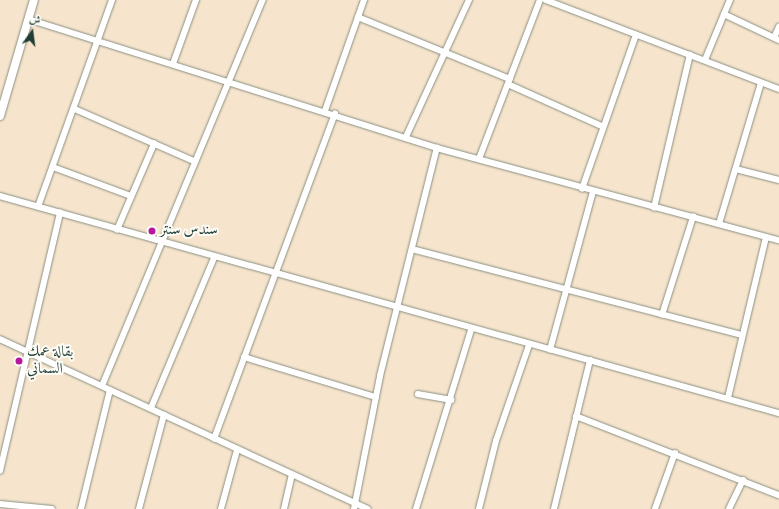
<!DOCTYPE html>
<html>
<head>
<meta charset="utf-8">
<style>
	body { margin:0 }
	#map { position:relative; width:779px; height:509px; overflow:hidden; background:#f6e4cd; font-family:"Sorts Mill Goudy",Amiri,serif }
	div>[style] { position:absolute }
	[style*='--x'] { left:calc(var(--x)*1px); top:calc(var(--y)*1px); width:calc(var(--w)*1px); rotate:calc(var(--a)*1deg) }
	.roads { filter:drop-shadow(0 0 1px #8a9080) drop-shadow(0 0 1px #8a9080) }
	.street>* { height:5.5px; margin:-2.75px; padding:0 2.75px; transform-origin:2.75px; border-radius:2.75px; background:#fff }
	.secondary>* { height:8px; margin:-4px; padding:0 4px; transform-origin:4px; border-radius:4px; background:#fff }
	.dots>* { width:11px; height:11px; translate:-50% -50%; box-sizing:border-box; border:2px solid #fdfcf7; border-radius:50% }
	span { translate:-50% -50%; white-space:nowrap; text-align:center; line-height:1.15; -webkit-text-stroke:4px #fdfcf7; paint-order:stroke }
	.poi-label { font-size:15px; color:#1f3d34 }
	.left { translate:0 -50%; text-align:left }
	.north { position:absolute; left:12px; top:12px; width:40px; height:40px; -webkit-text-stroke:3px #fdfcf7; paint-order:stroke; rotate:14deg; font-size:11px; font-weight:700; line-height:16px; text-align:center; color:#1f3d34 }
	.north::after { content:''; display:block; margin:auto; width:14px; height:18px; background:#1f3d34; clip-path:polygon(50% 0,100% 100%,50% 72%,0 100%) }
</style>
</head>
<body>
<div id="map">
	<div class="roads">
		<div class="street">
			<i style="--x:546;--y:0;--w:249;--a:20.9"></i>
			<i style="--x:724;--y:14;--w:61;--a:25.3"></i>
			<i style="--x:358;--y:17;--w:164;--a:22.2"></i>
			<i style="--x:28;--y:19;--w:429;--a:17.5"></i>
			<i style="--x:437;--y:148;--w:354;--a:15.1"></i>
			<i style="--x:774;--y:38;--w:12;--a:-66"></i>
			<i style="--x:705;--y:60;--w:65;--a:-67.4"></i>
			<i style="--x:173;--y:64;--w:68;--a:-70.2"></i>
			<i style="--x:508;--y:84;--w:103;--a:24.1"></i>
			<i style="--x:75;--y:109;--w:130;--a:23.6"></i>
			<i style="--x:325;--y:111;--w:118;--a:-70.6"></i>
			<i style="--x:406;--y:137;--w:151;--a:-65.3"></i>
			<i style="--x:479;--y:159;--w:170;--a:-69"></i>
			<i style="--x:53;--y:167;--w:83;--a:20.4"></i>
			<i style="--x:736;--y:169;--w:44;--a:14.3"></i>
			<i style="--x:582;--y:189;--w:163;--a:-70.7"></i>
			<i style="--x:0;--y:196;--w:809;--a:15.57"></i>
			<i style="--x:38;--y:207;--w:220;--a:-70.3"></i>
			<i style="--x:654;--y:208;--w:157;--a:-76.8"></i>
			<i style="--x:719;--y:224;--w:147;--a:-73.4"></i>
			<i style="--x:117;--y:230;--w:94;--a:-66.7"></i>
			<i style="--x:412;--y:249;--w:341;--a:14.6"></i>
			<i style="--x:662;--y:315;--w:103;--a:-72.4"></i>
			<i style="--x:0;--y:339;--w:405;--a:24.8"></i>
			<i style="--x:550;--y:350;--w:164;--a:-74.8"></i>
			<i style="--x:244;--y:357;--w:138;--a:16.9"></i>
			<i style="--x:102;--y:386;--w:418;--a:-67.4"></i>
			<i style="--x:418;--y:394;--w:34;--a:10"></i>
			<i style="--x:728;--y:398;--w:165;--a:-76.7"></i>
			<i style="--x:151;--y:408;--w:163;--a:-67.2"></i>
			<i style="--x:576;--y:416;--w:218;--a:21.3"></i>
			<i style="--x:214;--y:439;--w:347;--a:-69.6"></i>
			<i style="--x:0;--y:471;--w:265;--a:-76.9"></i>
			<i style="--x:0;--y:504;--w:52;--a:5.5"></i>
			<i style="--x:81;--y:509;--w:122;--a:-76.3"></i>
			<i style="--x:139;--y:509;--w:97;--a:-75.1"></i>
			<i style="--x:221;--y:509;--w:61;--a:-74.8"></i>
			<i style="--x:284;--y:509;--w:35;--a:-77"></i>
			<i style="--x:354;--y:509;--w:136;--a:-78.9"></i>
			<i style="--x:380;--y:376;--w:235;--a:-76"></i>
			<i style="--x:416;--y:509;--w:187;--a:-72.9"></i>
			<i style="--x:479;--y:509;--w:70;--a:-76"></i>
			<i style="--x:496;--y:441;--w:102;--a:-71"></i>
			<i style="--x:554;--y:509;--w:153;--a:-76.4"></i>
			<i style="--x:655;--y:509;--w:59;--a:-70.3"></i>
			<i style="--x:729;--y:509;--w:32;--a:-64"></i>
		</div>
		<div class="secondary">
			<i style="--x:0;--y:116;--w:121;--a:-73.7"></i>
		</div>
	</div>
	<div class="dots">
		<i style="left:152px;top:231px;background:#b5179e"></i>
		<i style="left:19px;top:361px;background:#b5179e"></i>
	</div>
	<div class="poi-label">
		<span class="left" style="left:160px;top:231px">سندس سنتر</span>
		<span class="left" style="left:27px;top:361px">بقالة عمك<br>السماني</span>
	</div>
	<div class="north">ش</div>
</div>
</body>
</html>
